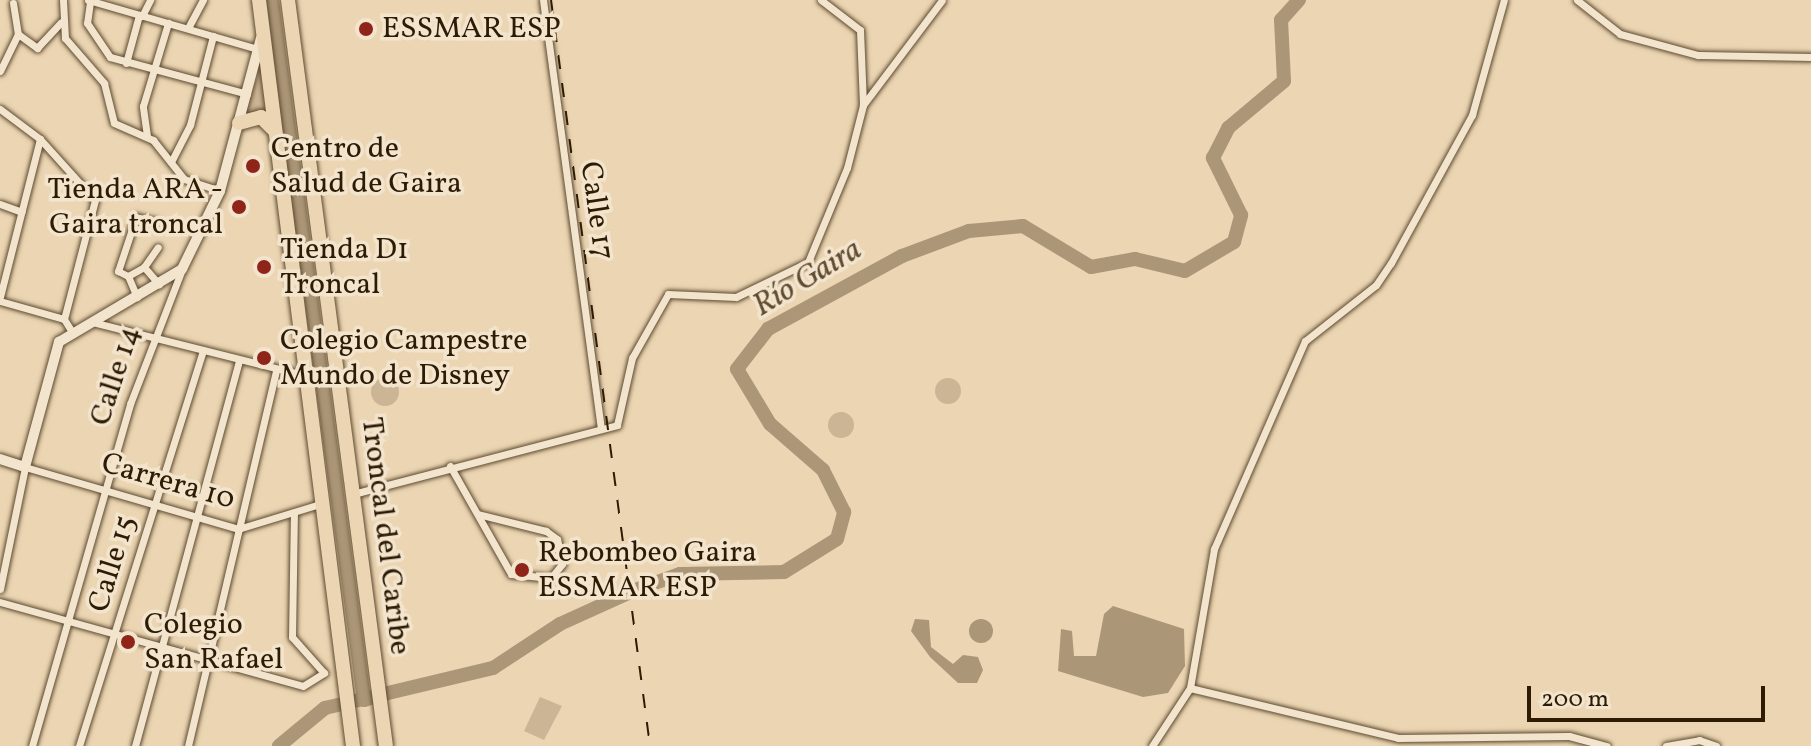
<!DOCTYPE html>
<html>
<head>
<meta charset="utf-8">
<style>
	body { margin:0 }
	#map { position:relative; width:1811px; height:746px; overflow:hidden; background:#ebd5b2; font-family:Vollkorn,serif }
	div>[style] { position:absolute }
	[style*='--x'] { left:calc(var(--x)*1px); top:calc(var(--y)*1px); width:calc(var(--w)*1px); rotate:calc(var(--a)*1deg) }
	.green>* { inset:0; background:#cbb594 }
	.round { border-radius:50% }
	.water>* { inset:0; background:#ab9677 }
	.river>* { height:14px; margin:-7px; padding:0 7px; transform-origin:7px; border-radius:7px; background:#ab9677 }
	.roads { filter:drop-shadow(0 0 2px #5d4a30) drop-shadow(0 0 2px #5d4a30) }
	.street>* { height:7px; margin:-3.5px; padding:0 3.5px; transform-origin:3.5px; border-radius:3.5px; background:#f2e4cd }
	.secondary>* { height:10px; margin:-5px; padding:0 5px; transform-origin:5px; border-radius:5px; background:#f2e4cd }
	.highway>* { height:14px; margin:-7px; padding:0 7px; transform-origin:7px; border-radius:7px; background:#ebd5b2 }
	.rail>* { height:2px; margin-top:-1px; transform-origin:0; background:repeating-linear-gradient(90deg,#2e1b04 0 14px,transparent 0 28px) }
	.dots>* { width:22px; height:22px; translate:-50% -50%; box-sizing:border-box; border:4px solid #f2e4cd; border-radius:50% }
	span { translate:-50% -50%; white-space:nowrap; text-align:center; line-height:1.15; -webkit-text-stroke:7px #f2e4cd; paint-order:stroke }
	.poi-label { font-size:30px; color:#2e1b04 }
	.left { translate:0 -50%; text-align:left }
	.right { translate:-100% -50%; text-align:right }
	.street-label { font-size:30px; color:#2e1b04 }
	.water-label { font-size:32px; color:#604c32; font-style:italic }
	.scale { position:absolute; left:1527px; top:686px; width:238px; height:36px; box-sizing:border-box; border:4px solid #2e1b04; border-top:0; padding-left:10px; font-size:24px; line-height:28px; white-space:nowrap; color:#2e1b04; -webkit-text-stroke:6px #f2e4cd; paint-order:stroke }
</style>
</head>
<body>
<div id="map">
	<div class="green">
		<i style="clip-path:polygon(264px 58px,271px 117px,245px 113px)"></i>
		<i class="round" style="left:371px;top:378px;width:28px;height:28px"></i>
		<i class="round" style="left:935px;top:378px;width:26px;height:26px"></i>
		<i class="round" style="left:828px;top:412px;width:26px;height:26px"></i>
		<i style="clip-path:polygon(540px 697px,562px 706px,544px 740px,524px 731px)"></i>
	</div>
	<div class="water">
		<i style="clip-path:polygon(1113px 606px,1184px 629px,1185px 666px,1168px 693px,1143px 697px,1058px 671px,1061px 629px,1072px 631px,1074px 656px,1096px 656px,1104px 614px)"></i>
		<i style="clip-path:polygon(915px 619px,929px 620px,931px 647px,953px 664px,963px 655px,978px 657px,983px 670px,977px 683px,958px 683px,930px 657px,911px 631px)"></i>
		<i class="round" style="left:969px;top:619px;width:24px;height:24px"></i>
	</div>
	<div class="river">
		<i style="--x:272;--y:0;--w:706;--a:82.51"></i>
		<i style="--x:364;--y:700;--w:7;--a:-16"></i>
		<i style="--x:279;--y:746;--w:60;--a:-39.6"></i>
		<i style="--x:325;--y:708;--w:173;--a:-13.4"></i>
		<i style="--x:493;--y:668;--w:80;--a:-33.3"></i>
		<i style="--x:560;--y:624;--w:82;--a:-24.4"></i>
		<i style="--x:635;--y:590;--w:48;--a:-19.6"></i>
		<i style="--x:680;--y:574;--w:104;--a:-1.1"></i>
		<i style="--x:784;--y:572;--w:62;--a:-31.9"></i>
		<i style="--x:837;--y:539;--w:28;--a:-75"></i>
		<i style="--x:844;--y:512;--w:47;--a:-116.6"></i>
		<i style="--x:823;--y:470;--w:70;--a:-139"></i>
		<i style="--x:770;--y:424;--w:64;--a:-121"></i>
		<i style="--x:737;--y:369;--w:51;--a:-52.2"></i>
		<i style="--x:768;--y:329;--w:153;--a:-28.6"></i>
		<i style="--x:902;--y:256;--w:72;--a:-20.5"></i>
		<i style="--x:969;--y:231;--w:54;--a:-5.3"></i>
		<i style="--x:1023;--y:226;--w:79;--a:31.1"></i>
		<i style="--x:1091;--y:267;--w:45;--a:-10.3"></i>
		<i style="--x:1135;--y:259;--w:51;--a:13.5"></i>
		<i style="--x:1185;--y:271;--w:57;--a:-30.6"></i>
		<i style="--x:1234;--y:242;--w:28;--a:-75"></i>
		<i style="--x:1241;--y:215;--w:64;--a:-116.2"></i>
		<i style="--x:1213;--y:158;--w:34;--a:-63"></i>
		<i style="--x:1228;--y:128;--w:73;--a:-40"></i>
		<i style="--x:1284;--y:81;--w:61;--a:-92.8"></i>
		<i style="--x:1281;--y:20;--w:27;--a:-48"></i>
	</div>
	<div class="roads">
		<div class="street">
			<i style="--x:63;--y:0;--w:38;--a:87"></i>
			<i style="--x:65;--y:38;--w:60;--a:49.1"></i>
			<i style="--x:104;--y:83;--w:41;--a:76"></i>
			<i style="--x:114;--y:123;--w:43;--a:23.6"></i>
			<i style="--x:153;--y:140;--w:50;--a:51.5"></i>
			<i style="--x:184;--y:179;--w:38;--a:18"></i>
			<i style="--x:88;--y:0;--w:177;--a:16.1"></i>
			<i style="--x:543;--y:0;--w:431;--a:82.3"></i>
			<i style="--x:821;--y:0;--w:49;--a:37.6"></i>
			<i style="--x:860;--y:30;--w:75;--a:87.7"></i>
			<i style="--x:1577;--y:0;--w:55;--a:38.3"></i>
			<i style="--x:1620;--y:34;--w:81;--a:15.1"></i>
			<i style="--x:1698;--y:55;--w:113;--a:1"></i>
			<i style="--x:90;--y:2;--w:21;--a:98"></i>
			<i style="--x:87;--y:23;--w:41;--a:55.9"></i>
			<i style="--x:110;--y:57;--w:142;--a:15.1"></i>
			<i style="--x:13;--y:3;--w:31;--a:81"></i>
			<i style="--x:18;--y:34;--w:24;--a:36"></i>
			<i style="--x:37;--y:48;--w:35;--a:-47"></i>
			<i style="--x:142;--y:16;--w:18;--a:-63"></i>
			<i style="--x:188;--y:28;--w:32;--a:-62"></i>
			<i style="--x:126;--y:63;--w:50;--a:-74.8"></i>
			<i style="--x:0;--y:71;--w:41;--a:-64.1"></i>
			<i style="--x:0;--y:109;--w:50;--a:36.9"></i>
			<i style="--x:40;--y:139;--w:82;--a:48"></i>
			<i style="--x:95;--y:200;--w:123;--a:104.6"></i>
			<i style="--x:147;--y:136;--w:30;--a:-98"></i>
			<i style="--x:143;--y:106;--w:87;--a:-73.2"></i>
			<i style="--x:171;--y:162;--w:42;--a:-62.8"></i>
			<i style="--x:190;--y:125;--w:92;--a:-75.5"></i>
			<i style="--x:0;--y:204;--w:23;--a:20"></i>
			<i style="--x:157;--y:222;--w:22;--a:-167"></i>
			<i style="--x:136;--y:217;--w:57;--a:108.4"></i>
			<i style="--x:118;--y:271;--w:11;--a:27"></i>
			<i style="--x:128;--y:276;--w:18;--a:-29"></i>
			<i style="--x:144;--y:267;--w:24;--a:-55"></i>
			<i style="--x:144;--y:267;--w:23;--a:49"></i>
			<i style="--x:128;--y:276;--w:23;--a:67"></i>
			<i style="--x:0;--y:297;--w:163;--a:-75.8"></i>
			<i style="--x:0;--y:301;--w:66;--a:15.7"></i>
			<i style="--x:64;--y:319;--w:13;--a:58"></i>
			<i style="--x:92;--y:322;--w:222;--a:14.1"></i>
			<i style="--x:450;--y:466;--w:124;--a:60.5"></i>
			<i style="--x:511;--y:574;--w:40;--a:5.7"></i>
			<i style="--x:551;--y:578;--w:18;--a:-52"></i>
			<i style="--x:562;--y:564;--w:25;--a:-101"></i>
			<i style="--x:557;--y:539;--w:14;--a:-144"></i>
			<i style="--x:546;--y:531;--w:70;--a:-166"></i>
			<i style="--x:353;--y:494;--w:273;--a:-14.6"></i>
			<i style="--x:617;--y:425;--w:69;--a:-77.4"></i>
			<i style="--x:632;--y:358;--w:73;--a:-60.6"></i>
			<i style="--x:668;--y:294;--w:68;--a:2.5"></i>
			<i style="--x:736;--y:297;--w:80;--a:-25.9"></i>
			<i style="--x:808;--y:262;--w:102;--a:-67.5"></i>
			<i style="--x:847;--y:168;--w:65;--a:-75.7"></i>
			<i style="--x:863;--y:105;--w:131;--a:-53"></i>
			<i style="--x:0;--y:589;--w:125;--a:-78.4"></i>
			<i style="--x:25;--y:467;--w:222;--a:16.2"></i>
			<i style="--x:238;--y:529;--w:89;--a:-17"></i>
			<i style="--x:0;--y:602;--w:314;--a:15.5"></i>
			<i style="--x:303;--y:686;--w:25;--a:-32"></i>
			<i style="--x:324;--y:673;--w:48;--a:-131.6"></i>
			<i style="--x:292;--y:637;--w:124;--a:-89.1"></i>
			<i style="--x:1190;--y:688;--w:214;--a:13.5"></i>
			<i style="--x:1398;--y:738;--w:171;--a:-0.7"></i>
			<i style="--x:1569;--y:736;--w:39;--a:15"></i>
			<i style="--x:32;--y:746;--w:356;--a:-74"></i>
			<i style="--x:130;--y:404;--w:145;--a:-68.9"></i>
			<i style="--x:79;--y:746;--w:415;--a:-72.6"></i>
			<i style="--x:135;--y:746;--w:400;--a:-74.9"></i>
			<i style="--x:188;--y:746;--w:386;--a:-76.8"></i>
			<i style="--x:1152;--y:746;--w:69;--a:-56.8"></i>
			<i style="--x:1190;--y:688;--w:141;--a:-80.2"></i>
			<i style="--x:1214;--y:549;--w:227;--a:-66.4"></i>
			<i style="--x:1305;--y:341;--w:90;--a:-38.3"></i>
			<i style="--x:1376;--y:285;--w:27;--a:-56"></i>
			<i style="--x:1391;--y:263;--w:169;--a:-61.3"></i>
			<i style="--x:1472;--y:115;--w:119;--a:-74.5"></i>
			<i style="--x:1666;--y:746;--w:34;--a:-10"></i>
			<i style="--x:1699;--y:740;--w:18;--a:19"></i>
		</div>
		<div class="secondary">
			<i style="--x:0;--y:459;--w:26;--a:18"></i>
			<i style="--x:25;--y:467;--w:130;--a:-74.8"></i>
			<i style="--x:59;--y:342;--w:143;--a:-30.7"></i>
			<i style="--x:182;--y:269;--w:87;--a:-64"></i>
			<i style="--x:220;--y:191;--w:158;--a:-75"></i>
		</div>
		<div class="highway">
			<i style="--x:259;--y:0;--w:752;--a:82.82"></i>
			<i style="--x:288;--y:0;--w:752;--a:82.52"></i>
			<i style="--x:239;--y:123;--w:23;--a:-15"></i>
			<i style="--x:261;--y:117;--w:20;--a:45"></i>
		</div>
	</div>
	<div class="rail">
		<i style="--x:551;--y:0;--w:753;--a:82.44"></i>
	</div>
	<div class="dots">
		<i style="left:366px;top:29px;background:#8f2418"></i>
		<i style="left:253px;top:166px;background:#8f2418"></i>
		<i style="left:239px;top:207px;background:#8f2418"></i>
		<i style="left:264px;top:267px;background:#8f2418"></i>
		<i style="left:264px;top:358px;background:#8f2418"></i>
		<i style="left:522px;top:570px;background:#8f2418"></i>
		<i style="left:128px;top:642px;background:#8f2418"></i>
	</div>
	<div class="poi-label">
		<span class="left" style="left:382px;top:29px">ESSMAR ESP</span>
		<span class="left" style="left:271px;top:166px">Centro de<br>Salud de Gaira</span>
		<span class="right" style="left:223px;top:207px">Tienda ARA -<br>Gaira troncal</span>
		<span class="left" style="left:280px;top:267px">Tienda D1<br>Troncal</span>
		<span class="left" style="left:280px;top:358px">Colegio Campestre<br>Mundo de Disney</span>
		<span class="left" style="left:538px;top:570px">Rebombeo Gaira<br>ESSMAR ESP</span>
		<span class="left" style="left:144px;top:642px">Colegio<br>San Rafael</span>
	</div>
	<div class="street-label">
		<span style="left:596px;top:211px;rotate:82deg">Calle 17</span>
		<span style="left:116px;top:376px;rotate:-72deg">Calle 14</span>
		<span style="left:168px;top:482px;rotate:16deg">Carrera 10</span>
		<span style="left:385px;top:536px;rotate:83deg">Troncal del Caribe</span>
		<span style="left:113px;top:564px;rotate:-73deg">Calle 15</span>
	</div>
	<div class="water-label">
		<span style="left:808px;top:279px;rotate:-31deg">Río Gaira</span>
	</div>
	<div class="scale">200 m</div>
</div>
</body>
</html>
